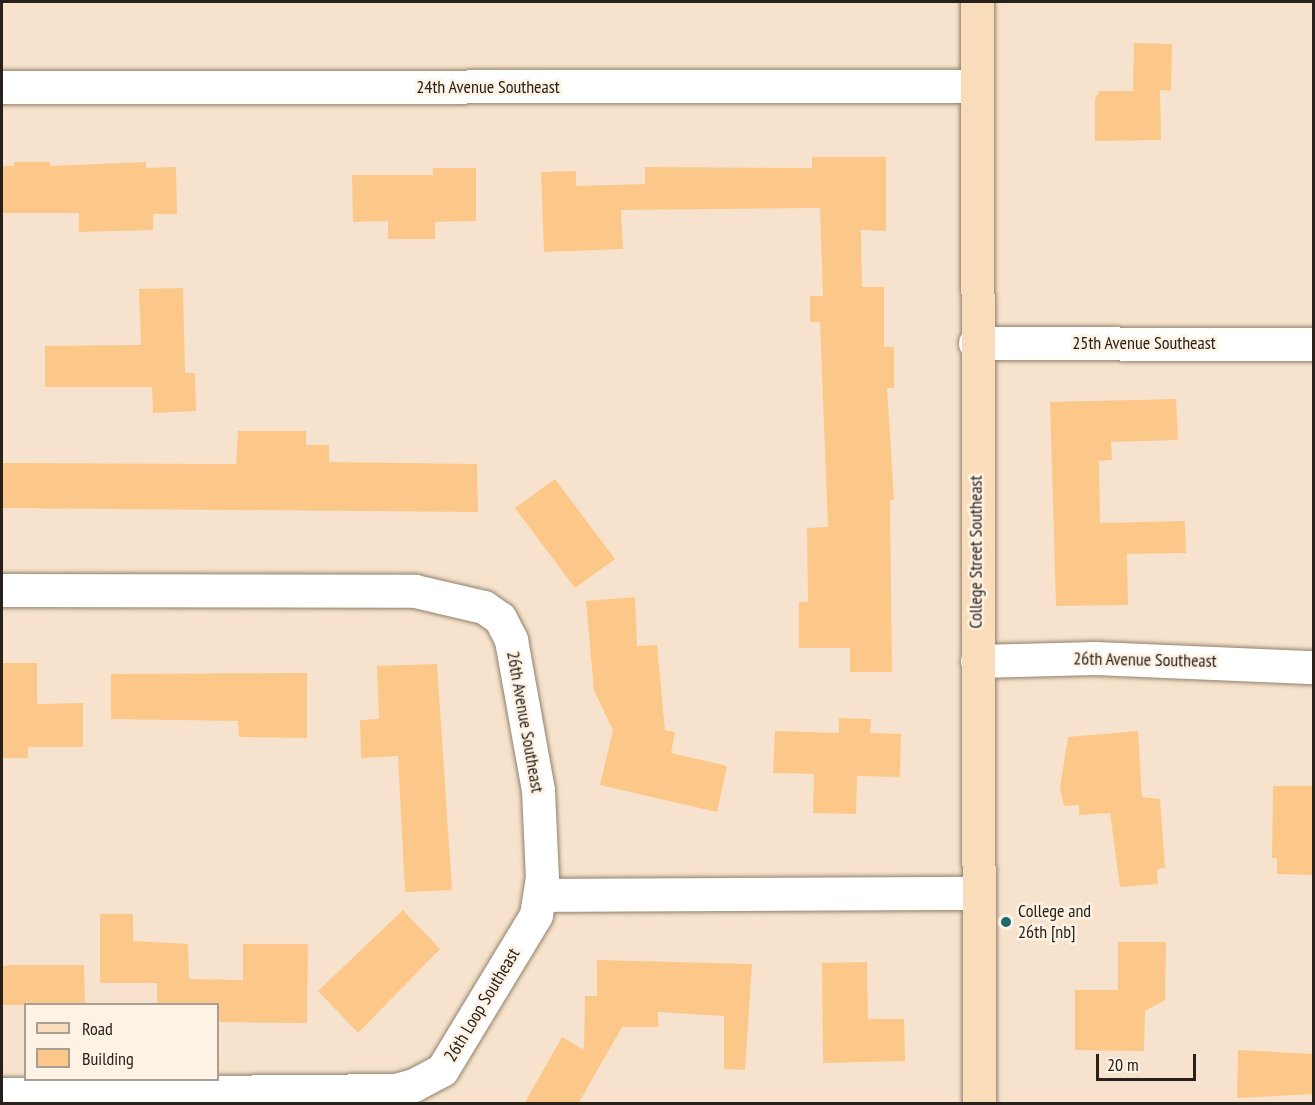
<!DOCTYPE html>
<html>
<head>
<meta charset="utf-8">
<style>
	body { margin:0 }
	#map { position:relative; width:1315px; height:1105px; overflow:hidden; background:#f7e3cd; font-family:"PT Sans Narrow",sans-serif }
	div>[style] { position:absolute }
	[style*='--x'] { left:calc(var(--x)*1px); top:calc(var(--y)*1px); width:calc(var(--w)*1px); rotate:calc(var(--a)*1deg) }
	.building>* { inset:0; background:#fcc889 }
	.roads { filter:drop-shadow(0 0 2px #92816c) drop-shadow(0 0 2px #92816c) }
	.minor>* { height:33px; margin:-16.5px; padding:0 16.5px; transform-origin:16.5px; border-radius:16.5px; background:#fff }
	.major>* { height:33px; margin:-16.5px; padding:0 16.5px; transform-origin:16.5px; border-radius:16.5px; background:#f9dcb9 }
	.dots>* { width:16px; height:16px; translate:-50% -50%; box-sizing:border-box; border:3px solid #fef2e5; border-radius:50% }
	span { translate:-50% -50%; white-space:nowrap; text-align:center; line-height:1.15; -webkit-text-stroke:5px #fef2e5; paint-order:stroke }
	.street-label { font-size:18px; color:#282119 }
	.poi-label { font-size:18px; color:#282119 }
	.left { translate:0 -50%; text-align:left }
	.frame { position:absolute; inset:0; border:3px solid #282119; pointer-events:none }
	.legend { position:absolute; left:24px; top:1003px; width:195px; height:78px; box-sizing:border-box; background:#fef2e5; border:2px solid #a89e93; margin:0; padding:8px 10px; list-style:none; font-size:18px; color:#282119 }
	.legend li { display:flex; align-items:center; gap:12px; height:30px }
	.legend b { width:30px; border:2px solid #a89e93 }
	.scale { position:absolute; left:1096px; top:1054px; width:100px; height:27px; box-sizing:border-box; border:3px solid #282119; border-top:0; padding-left:8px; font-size:18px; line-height:21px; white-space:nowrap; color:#282119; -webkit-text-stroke:4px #fef2e5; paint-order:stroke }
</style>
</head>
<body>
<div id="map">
	<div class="building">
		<i style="clip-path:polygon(1134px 43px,1172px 44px,1171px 91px,1160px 90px,1161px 140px,1095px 141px,1095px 98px,1100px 91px,1133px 91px)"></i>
		<i style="clip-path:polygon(812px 157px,886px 157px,886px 231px,861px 230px,862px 287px,884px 287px,884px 347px,894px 347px,894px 388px,887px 388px,894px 500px,890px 500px,892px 672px,850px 672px,850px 648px,799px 648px,799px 602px,808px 602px,807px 528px,828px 527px,820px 322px,810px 322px,810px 296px,823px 296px,820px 208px,621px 210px,623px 249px,544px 252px,541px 172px,576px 171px,576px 186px,645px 184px,645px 167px,812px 168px)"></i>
		<i style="clip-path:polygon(14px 162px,50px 162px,50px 166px,146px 162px,146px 168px,176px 167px,177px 214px,153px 214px,153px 230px,79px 232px,79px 213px,2px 213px,2px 166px,14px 166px)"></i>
		<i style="clip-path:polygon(433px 168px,476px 168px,476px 221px,435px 222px,435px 239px,388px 239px,388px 221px,353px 222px,352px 175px,433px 175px)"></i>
		<i style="clip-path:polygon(183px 288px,185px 373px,195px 373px,196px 411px,153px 413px,152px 387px,45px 387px,45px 346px,141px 345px,139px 289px)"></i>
		<i style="clip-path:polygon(1176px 399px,1178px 440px,1111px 442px,1112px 460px,1099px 461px,1100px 523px,1185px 521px,1186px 553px,1127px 554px,1128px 605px,1056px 606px,1050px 402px)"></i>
		<i style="clip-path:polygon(238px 431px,306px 431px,306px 445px,329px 445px,329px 462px,477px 464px,478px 512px,2px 508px,2px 463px,236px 464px)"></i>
		<i style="clip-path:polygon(555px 479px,615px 559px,575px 588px,515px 508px)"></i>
		<i style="clip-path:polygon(635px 597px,637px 646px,657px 645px,665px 730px,675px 732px,671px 753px,727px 766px,717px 812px,600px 785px,613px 730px,594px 691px,586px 601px)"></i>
		<i style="clip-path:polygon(2px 663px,37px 663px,37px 704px,83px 703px,83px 747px,28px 747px,28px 758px,2px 758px)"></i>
		<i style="clip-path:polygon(437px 664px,452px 890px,405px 892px,398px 756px,361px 758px,360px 720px,379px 719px,377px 666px)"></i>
		<i style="clip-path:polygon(307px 673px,307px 738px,239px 737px,238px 721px,111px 719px,111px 674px)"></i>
		<i style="clip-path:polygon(839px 718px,871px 719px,870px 733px,901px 734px,900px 777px,857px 776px,856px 814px,813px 813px,814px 774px,773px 773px,775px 731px,839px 733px)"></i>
		<i style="clip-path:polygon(1138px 731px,1142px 797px,1160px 799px,1165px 868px,1157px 869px,1158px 884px,1120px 887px,1110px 813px,1079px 815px,1079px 805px,1064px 806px,1060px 788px,1068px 737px)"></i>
		<i style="clip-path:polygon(1273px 786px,1314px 786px,1314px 875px,1277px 874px,1277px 858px,1272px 858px)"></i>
		<i style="clip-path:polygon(403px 910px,440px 949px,358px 1033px,318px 991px)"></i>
		<i style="clip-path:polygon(100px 914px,133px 914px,133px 941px,188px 944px,189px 979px,243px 980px,243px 944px,308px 944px,307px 1023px,218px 1022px,218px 1005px,157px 1005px,157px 983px,100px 983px)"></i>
		<i style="clip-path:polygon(1118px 942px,1166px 942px,1165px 1000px,1145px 1011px,1144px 1051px,1075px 1050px,1075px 990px,1118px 990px)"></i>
		<i style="clip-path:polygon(597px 960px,752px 964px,745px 1070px,724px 1069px,724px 1016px,658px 1012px,658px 1027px,622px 1027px,578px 1104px,524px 1104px,562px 1037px,584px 1050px,585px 996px,597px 996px)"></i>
		<i style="clip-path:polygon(867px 962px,868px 1019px,904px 1019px,905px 1061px,823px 1063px,822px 963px)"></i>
		<i style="clip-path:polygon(12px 965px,84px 965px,85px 1005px,2px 1005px,2px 966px)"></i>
		<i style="clip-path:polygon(1238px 1050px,1314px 1054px,1314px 1094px,1237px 1098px)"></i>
	</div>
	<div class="roads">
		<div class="minor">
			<i style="--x:2;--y:87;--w:972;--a:-0.06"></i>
			<i style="--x:975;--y:343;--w:339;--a:0.2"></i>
			<i style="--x:2;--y:590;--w:413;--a:0.1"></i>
			<i style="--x:415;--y:591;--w:71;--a:13.1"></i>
			<i style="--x:484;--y:607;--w:19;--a:35"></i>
			<i style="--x:500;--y:618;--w:25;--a:63"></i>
			<i style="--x:511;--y:640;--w:152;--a:79.8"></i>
			<i style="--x:538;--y:790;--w:87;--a:87.4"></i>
			<i style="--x:542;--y:877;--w:38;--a:99"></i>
			<i style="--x:536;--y:915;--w:181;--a:121.2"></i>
			<i style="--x:442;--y:1070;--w:32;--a:152"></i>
			<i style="--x:414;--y:1085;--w:20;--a:165"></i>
			<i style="--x:395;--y:1090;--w:393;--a:179.4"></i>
			<i style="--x:977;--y:661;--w:118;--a:-1.5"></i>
			<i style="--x:1095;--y:658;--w:219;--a:2.4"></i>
			<i style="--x:542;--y:895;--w:437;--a:-0.3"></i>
		</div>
		<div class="major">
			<i style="--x:977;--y:2;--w:1102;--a:89.9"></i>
		</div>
	</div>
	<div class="dots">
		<i style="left:1006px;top:922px;background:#1d696f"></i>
	</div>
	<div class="street-label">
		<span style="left:488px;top:87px">24th Avenue Southeast</span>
		<span style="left:1144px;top:343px">25th Avenue Southeast</span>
		<span style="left:976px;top:552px;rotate:-90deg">College Street Southeast</span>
		<span style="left:1145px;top:660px;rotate:1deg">26th Avenue Southeast</span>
		<span style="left:525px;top:722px;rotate:80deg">26th Avenue Southeast</span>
		<span style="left:482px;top:1005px;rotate:-59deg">26th Loop Southeast</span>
	</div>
	<div class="poi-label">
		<span class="left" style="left:1018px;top:922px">College and<br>26th [nb]</span>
	</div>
	<div class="frame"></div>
	<ul class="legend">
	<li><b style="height:8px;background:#f9dcb9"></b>Road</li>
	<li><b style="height:16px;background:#fcc889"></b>Building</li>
	</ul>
	<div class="scale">20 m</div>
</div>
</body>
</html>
